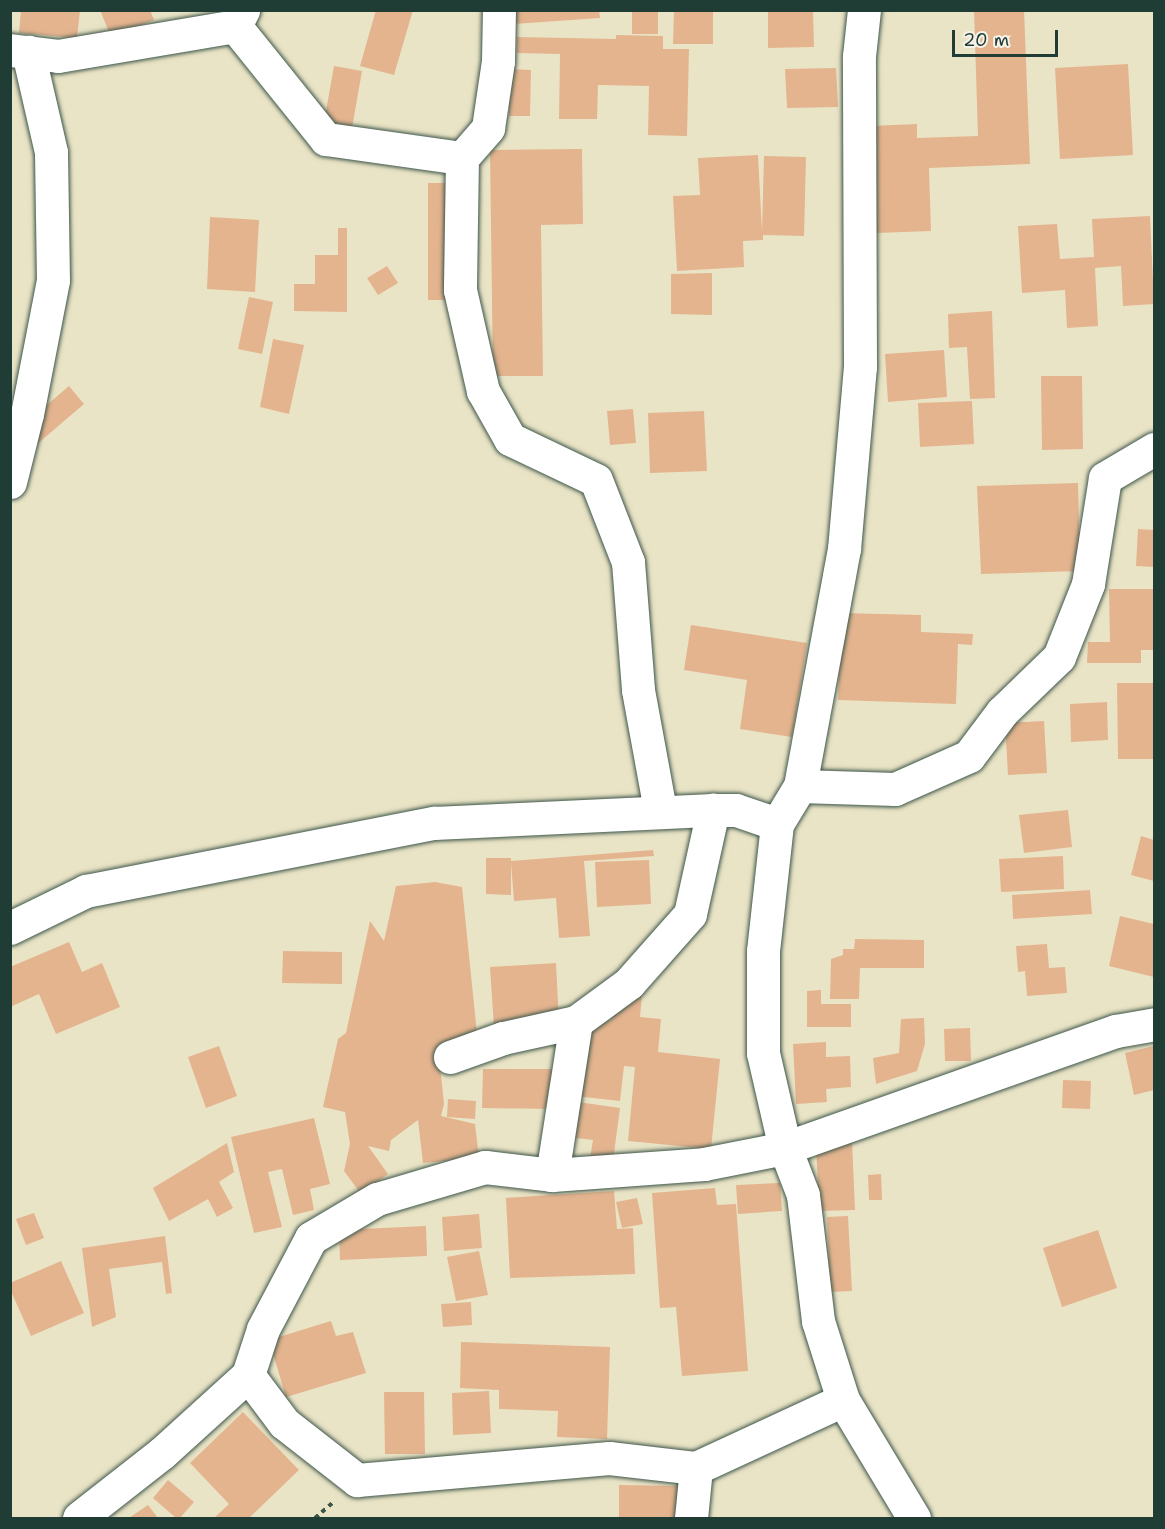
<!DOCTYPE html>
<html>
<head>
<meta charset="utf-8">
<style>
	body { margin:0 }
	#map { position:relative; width:1165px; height:1529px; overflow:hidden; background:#eae4c6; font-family:"Shantell Sans",sans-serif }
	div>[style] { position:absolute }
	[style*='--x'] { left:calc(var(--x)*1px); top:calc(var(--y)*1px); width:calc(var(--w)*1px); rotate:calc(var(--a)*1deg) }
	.building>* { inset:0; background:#e4b48f }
	.path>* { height:4px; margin-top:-2px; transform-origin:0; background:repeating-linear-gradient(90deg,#3d564a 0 4.5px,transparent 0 9px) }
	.roads { filter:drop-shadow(0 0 2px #3d564a) drop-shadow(0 0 2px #3d564a) }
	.minor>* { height:33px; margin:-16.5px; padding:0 16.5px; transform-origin:16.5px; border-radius:16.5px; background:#fff }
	span { translate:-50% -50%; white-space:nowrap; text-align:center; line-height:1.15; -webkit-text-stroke:5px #f7f3e8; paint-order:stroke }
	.frame { position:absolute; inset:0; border:12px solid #1f3d34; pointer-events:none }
	.scale { position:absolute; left:952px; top:30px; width:106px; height:27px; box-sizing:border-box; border:3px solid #1f3d34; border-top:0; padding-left:8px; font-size:18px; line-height:21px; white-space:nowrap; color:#1f3d34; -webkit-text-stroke:4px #f7f3e8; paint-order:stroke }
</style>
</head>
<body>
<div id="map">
	<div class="building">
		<i style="clip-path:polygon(21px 10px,80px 10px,77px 38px,19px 33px)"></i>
		<i style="clip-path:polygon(100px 10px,150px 10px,154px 20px,111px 37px)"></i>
		<i style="clip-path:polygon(376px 10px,413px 10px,394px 75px,360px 66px)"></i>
		<i style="clip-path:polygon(515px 10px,599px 10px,600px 18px,514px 24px)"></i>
		<i style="clip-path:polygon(632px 10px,658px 10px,658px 34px,632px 34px)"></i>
		<i style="clip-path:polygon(674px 10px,713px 10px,713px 44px,673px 44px)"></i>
		<i style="clip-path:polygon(768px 10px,813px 10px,814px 47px,768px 48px)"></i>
		<i style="clip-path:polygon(974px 10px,1024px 10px,1030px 164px,929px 168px,931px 231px,876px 233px,871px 126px,917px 124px,917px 138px,978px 136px)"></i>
		<i style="clip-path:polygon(616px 35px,663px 36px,663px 49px,689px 49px,687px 136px,648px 135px,649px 86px,598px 85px,597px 119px,559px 119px,560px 54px,517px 53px,517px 37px,616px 39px)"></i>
		<i style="clip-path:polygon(1128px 64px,1133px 155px,1060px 159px,1055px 68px)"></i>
		<i style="clip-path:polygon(334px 66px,362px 71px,352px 128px,324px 122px)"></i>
		<i style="clip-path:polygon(836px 68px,838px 107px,787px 108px,785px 69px)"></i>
		<i style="clip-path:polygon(509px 69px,531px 70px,530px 116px,509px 116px)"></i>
		<i style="clip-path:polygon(582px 149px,583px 224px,541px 225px,543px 376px,493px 376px,490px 150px)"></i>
		<i style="clip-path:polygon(758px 155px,762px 231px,764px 156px,806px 157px,804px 236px,763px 235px,763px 240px,743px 241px,744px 267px,677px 271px,673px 196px,700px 195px,698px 158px)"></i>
		<i style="clip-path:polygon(428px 183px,457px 183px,456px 300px,428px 300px)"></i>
		<i style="clip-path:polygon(1150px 216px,1154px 304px,1123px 306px,1121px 266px,1095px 268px,1098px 326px,1067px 328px,1065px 290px,1022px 293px,1018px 226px,1057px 224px,1060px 259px,1094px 257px,1092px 219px)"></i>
		<i style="clip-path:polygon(210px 217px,259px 220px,255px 292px,207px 289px)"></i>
		<i style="clip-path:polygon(338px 228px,347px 228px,347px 312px,294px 311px,294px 284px,315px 284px,315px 255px,338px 255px)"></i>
		<i style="clip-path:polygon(387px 266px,398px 283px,378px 295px,367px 278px)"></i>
		<i style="clip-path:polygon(712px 273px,712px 315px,671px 314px,671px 274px)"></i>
		<i style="clip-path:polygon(249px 297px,273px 302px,262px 354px,238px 349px)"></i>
		<i style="clip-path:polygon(992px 311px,995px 398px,970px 399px,967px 347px,949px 348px,948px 314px)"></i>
		<i style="clip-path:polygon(273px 339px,304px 345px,289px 414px,260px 407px)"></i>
		<i style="clip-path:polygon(944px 350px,947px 397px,888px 402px,885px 354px)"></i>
		<i style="clip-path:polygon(1041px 376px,1082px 376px,1083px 449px,1042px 450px)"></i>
		<i style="clip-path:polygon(69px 386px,84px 404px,36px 445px,21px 427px)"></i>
		<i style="clip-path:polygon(972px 401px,974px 444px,920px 447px,918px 403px)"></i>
		<i style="clip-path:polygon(633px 409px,636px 443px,610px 445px,607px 411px)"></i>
		<i style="clip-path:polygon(704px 411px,707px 471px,650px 473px,648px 413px)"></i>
		<i style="clip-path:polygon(1078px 483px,1080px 571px,981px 574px,977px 486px)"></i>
		<i style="clip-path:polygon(1138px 529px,1154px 530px,1154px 567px,1136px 566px)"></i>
		<i style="clip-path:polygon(1109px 589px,1154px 589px,1154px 650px,1141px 650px,1141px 663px,1087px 663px,1088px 642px,1110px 642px)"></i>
		<i style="clip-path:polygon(841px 613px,921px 615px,921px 632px,973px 634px,972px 645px,958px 644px,956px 704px,838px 700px)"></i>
		<i style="clip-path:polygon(691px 625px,807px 643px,792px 737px,740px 729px,747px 680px,684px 670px)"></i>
		<i style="clip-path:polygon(1117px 683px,1154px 683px,1154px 759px,1118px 759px)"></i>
		<i style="clip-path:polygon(1107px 702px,1108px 740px,1071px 742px,1070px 704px)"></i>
		<i style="clip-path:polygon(1044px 721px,1047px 773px,1008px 775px,1005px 723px)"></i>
		<i style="clip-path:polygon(1068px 810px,1072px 847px,1024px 853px,1019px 815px)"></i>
		<i style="clip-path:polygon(1141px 836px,1154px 840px,1154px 881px,1131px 875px)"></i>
		<i style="clip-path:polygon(653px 850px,654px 856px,584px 861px,590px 936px,559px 938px,556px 898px,514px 901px,511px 863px,511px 895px,486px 894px,486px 858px,511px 858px,511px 861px)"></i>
		<i style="clip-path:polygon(1063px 856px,1064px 889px,1001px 892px,999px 859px)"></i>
		<i style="clip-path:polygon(649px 860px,651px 904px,597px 907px,595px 862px)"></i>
		<i style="clip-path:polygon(435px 882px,462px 887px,478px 1043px,439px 1056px,444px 1104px,441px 1116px,475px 1124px,479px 1158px,423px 1163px,418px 1120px,391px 1140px,389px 1151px,368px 1146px,388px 1174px,361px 1194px,344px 1171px,350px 1144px,345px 1112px,323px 1107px,338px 1039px,346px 1033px,370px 921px,384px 941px,396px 886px)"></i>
		<i style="clip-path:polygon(1090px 890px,1092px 914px,1013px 919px,1012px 895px)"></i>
		<i style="clip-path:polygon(1120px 916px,1154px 924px,1154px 977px,1109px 966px)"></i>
		<i style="clip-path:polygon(855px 939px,924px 940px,924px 968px,860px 968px,859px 999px,830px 999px,831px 959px,843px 955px,843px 949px,854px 949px)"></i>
		<i style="clip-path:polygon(69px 942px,82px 972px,102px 963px,120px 1007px,56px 1034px,39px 994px,10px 1007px,10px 967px)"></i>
		<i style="clip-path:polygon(1047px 944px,1049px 968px,1065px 967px,1067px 993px,1027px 996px,1025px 971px,1018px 972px,1016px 946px)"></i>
		<i style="clip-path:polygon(283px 951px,342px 952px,342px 984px,282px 983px)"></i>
		<i style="clip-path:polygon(556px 963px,559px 1023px,494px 1027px,490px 967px)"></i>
		<i style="clip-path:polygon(821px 990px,821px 1004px,851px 1004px,851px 1027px,807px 1027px,807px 991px)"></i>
		<i style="clip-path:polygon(614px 992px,642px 995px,640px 1017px,661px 1019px,658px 1052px,720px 1059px,711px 1149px,628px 1141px,635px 1067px,624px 1066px,620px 1101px,575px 1096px,583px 1017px,611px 1020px)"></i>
		<i style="clip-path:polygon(924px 1018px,925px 1044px,917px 1071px,876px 1084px,873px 1058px,899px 1053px,901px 1019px)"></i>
		<i style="clip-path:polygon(970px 1028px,971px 1061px,945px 1061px,944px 1029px)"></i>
		<i style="clip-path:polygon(826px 1042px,826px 1057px,850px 1056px,851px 1087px,826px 1089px,827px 1102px,796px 1104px,793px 1044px)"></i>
		<i style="clip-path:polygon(219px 1046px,237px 1096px,206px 1108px,188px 1057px)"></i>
		<i style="clip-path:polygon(1154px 1046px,1154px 1090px,1134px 1095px,1125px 1053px)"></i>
		<i style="clip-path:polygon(483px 1069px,553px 1069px,553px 1109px,482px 1108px)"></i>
		<i style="clip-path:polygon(1063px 1080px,1091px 1081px,1090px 1109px,1062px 1108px)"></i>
		<i style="clip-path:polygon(448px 1099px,476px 1101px,475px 1119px,447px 1117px)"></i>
		<i style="clip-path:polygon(564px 1100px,620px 1108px,613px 1161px,590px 1158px,593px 1140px,560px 1136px)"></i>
		<i style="clip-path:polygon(314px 1118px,330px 1184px,310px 1189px,314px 1210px,293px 1215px,282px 1169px,268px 1172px,282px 1227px,254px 1233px,231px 1137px)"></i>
		<i style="clip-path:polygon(852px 1141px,855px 1210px,819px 1211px,816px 1143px)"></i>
		<i style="clip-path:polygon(227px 1143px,234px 1172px,219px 1182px,233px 1208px,217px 1217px,208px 1199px,169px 1221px,153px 1188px)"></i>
		<i style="clip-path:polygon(881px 1174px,882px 1200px,869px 1200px,868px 1175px)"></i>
		<i style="clip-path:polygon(780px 1183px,782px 1211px,738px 1214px,736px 1185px)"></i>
		<i style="clip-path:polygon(715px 1188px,717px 1205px,736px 1204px,748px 1371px,682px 1376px,676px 1307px,660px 1308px,652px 1193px)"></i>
		<i style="clip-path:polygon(614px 1191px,617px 1229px,633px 1228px,635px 1274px,510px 1278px,506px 1198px)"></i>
		<i style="clip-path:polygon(637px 1198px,643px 1224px,622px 1228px,616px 1202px)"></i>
		<i style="clip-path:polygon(34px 1213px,44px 1238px,26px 1245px,16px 1219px)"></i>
		<i style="clip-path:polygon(479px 1214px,482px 1248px,444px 1251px,442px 1217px)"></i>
		<i style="clip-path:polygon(848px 1216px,852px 1291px,830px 1292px,827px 1217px)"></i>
		<i style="clip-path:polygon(426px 1226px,427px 1256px,340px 1260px,339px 1230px)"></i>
		<i style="clip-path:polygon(1098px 1230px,1117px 1288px,1062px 1307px,1043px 1248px)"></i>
		<i style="clip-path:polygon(165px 1236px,172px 1293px,166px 1294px,162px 1262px,109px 1269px,116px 1317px,92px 1327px,82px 1248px)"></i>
		<i style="clip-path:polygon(479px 1251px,488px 1295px,456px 1301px,447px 1257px)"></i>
		<i style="clip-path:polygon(61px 1261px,84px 1313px,31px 1336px,10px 1289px,10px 1283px)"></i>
		<i style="clip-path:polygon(471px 1302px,472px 1325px,443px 1327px,441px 1304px)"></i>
		<i style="clip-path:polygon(331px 1321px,336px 1336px,353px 1332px,366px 1373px,286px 1397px,269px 1340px)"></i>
		<i style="clip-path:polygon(461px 1342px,610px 1347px,607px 1439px,557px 1437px,558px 1411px,499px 1409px,499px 1390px,460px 1388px)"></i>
		<i style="clip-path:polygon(489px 1391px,491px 1433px,453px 1435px,452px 1393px)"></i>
		<i style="clip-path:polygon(384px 1392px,424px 1392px,425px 1454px,385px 1454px)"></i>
		<i style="clip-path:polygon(243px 1412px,299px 1470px,249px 1518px,214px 1518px,229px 1504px,190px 1463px)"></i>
		<i style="clip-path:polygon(168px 1480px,194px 1502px,180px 1518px,176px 1518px,153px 1498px)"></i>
		<i style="clip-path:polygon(619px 1485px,678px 1486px,678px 1518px,619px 1518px)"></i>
		<i style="clip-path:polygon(148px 1505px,158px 1518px,129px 1518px)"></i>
	</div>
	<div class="path">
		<i style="--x:315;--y:1518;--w:23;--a:-41"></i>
	</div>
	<div class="roads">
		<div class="minor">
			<i style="--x:235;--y:26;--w:145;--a:51.2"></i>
			<i style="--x:326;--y:139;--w:137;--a:8"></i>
			<i style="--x:462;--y:158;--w:132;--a:90.9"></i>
			<i style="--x:460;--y:290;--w:104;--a:77.2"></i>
			<i style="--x:483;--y:391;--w:55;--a:60.6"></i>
			<i style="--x:510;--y:439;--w:95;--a:25.5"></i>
			<i style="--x:596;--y:480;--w:88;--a:68.7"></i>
			<i style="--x:628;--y:562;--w:128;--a:85.5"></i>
			<i style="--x:638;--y:690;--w:122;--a:79.6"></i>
			<i style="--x:10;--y:50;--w:48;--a:7.1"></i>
			<i style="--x:58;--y:56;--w:180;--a:-9.6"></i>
			<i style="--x:235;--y:26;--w:18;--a:-63"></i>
			<i style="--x:462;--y:158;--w:40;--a:-49"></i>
			<i style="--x:488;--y:128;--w:68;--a:-81.5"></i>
			<i style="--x:498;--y:61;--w:51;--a:-88.9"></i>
			<i style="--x:10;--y:482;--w:70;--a:-76"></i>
			<i style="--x:27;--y:414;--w:136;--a:-79"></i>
			<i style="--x:53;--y:280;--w:128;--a:-90.9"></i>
			<i style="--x:51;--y:152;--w:103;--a:-103"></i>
			<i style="--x:800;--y:786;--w:95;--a:1.8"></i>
			<i style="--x:895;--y:789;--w:81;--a:-24"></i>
			<i style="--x:969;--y:756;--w:55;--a:-53.1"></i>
			<i style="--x:1002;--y:712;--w:79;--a:-44"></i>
			<i style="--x:1059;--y:657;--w:79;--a:-68.3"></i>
			<i style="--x:1088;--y:584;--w:107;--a:-80.9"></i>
			<i style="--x:1105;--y:478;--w:57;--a:-30.6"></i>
			<i style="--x:777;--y:824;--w:44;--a:-58.8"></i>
			<i style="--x:800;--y:786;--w:241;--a:-79.5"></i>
			<i style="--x:844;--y:549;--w:183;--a:-85"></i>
			<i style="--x:860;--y:367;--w:311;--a:-90.2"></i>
			<i style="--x:859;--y:56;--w:46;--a:-83.8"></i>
			<i style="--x:10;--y:928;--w:85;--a:-26"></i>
			<i style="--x:86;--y:891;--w:355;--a:-11.1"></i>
			<i style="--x:434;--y:823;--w:279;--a:-2.7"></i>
			<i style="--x:713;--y:810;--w:23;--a:0"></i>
			<i style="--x:736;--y:810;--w:43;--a:18.9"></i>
			<i style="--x:777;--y:824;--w:128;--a:96.3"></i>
			<i style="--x:763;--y:951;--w:102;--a:90"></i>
			<i style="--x:763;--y:1053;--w:98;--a:77"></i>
			<i style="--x:785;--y:1148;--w:50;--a:69"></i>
			<i style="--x:803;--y:1195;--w:127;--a:83.2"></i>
			<i style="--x:818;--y:1321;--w:83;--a:72.4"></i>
			<i style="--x:843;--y:1400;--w:138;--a:59"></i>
			<i style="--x:450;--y:1057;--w:56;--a:-19.7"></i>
			<i style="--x:503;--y:1038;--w:75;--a:-12.4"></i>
			<i style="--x:576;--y:1022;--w:66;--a:-36.3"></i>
			<i style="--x:629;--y:983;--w:92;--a:-48.5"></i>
			<i style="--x:690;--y:914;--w:107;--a:-77.5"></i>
			<i style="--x:552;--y:1175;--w:155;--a:-81.1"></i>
			<i style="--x:248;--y:1375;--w:60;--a:53.1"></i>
			<i style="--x:284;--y:1423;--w:93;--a:38"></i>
			<i style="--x:357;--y:1480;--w:253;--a:-5"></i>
			<i style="--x:609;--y:1458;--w:88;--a:6.6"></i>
			<i style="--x:696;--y:1468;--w:162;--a:-24.8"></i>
			<i style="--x:79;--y:1518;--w:105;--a:-38.1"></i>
			<i style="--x:162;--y:1453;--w:116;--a:-42.2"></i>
			<i style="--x:248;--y:1375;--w:48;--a:-71.9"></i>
			<i style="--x:263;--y:1329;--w:103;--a:-62.2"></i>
			<i style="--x:311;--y:1238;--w:77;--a:-30.6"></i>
			<i style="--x:377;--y:1199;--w:113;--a:-16.5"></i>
			<i style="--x:485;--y:1167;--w:67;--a:6.8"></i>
			<i style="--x:552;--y:1175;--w:152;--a:-4.1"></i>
			<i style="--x:704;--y:1164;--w:83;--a:-11.2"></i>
			<i style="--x:785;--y:1148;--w:351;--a:-19.5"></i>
			<i style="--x:1116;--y:1031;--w:39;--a:-10"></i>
			<i style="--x:691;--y:1518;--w:50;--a:-84.3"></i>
		</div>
	</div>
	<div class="frame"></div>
	<div class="scale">20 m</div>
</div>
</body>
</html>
